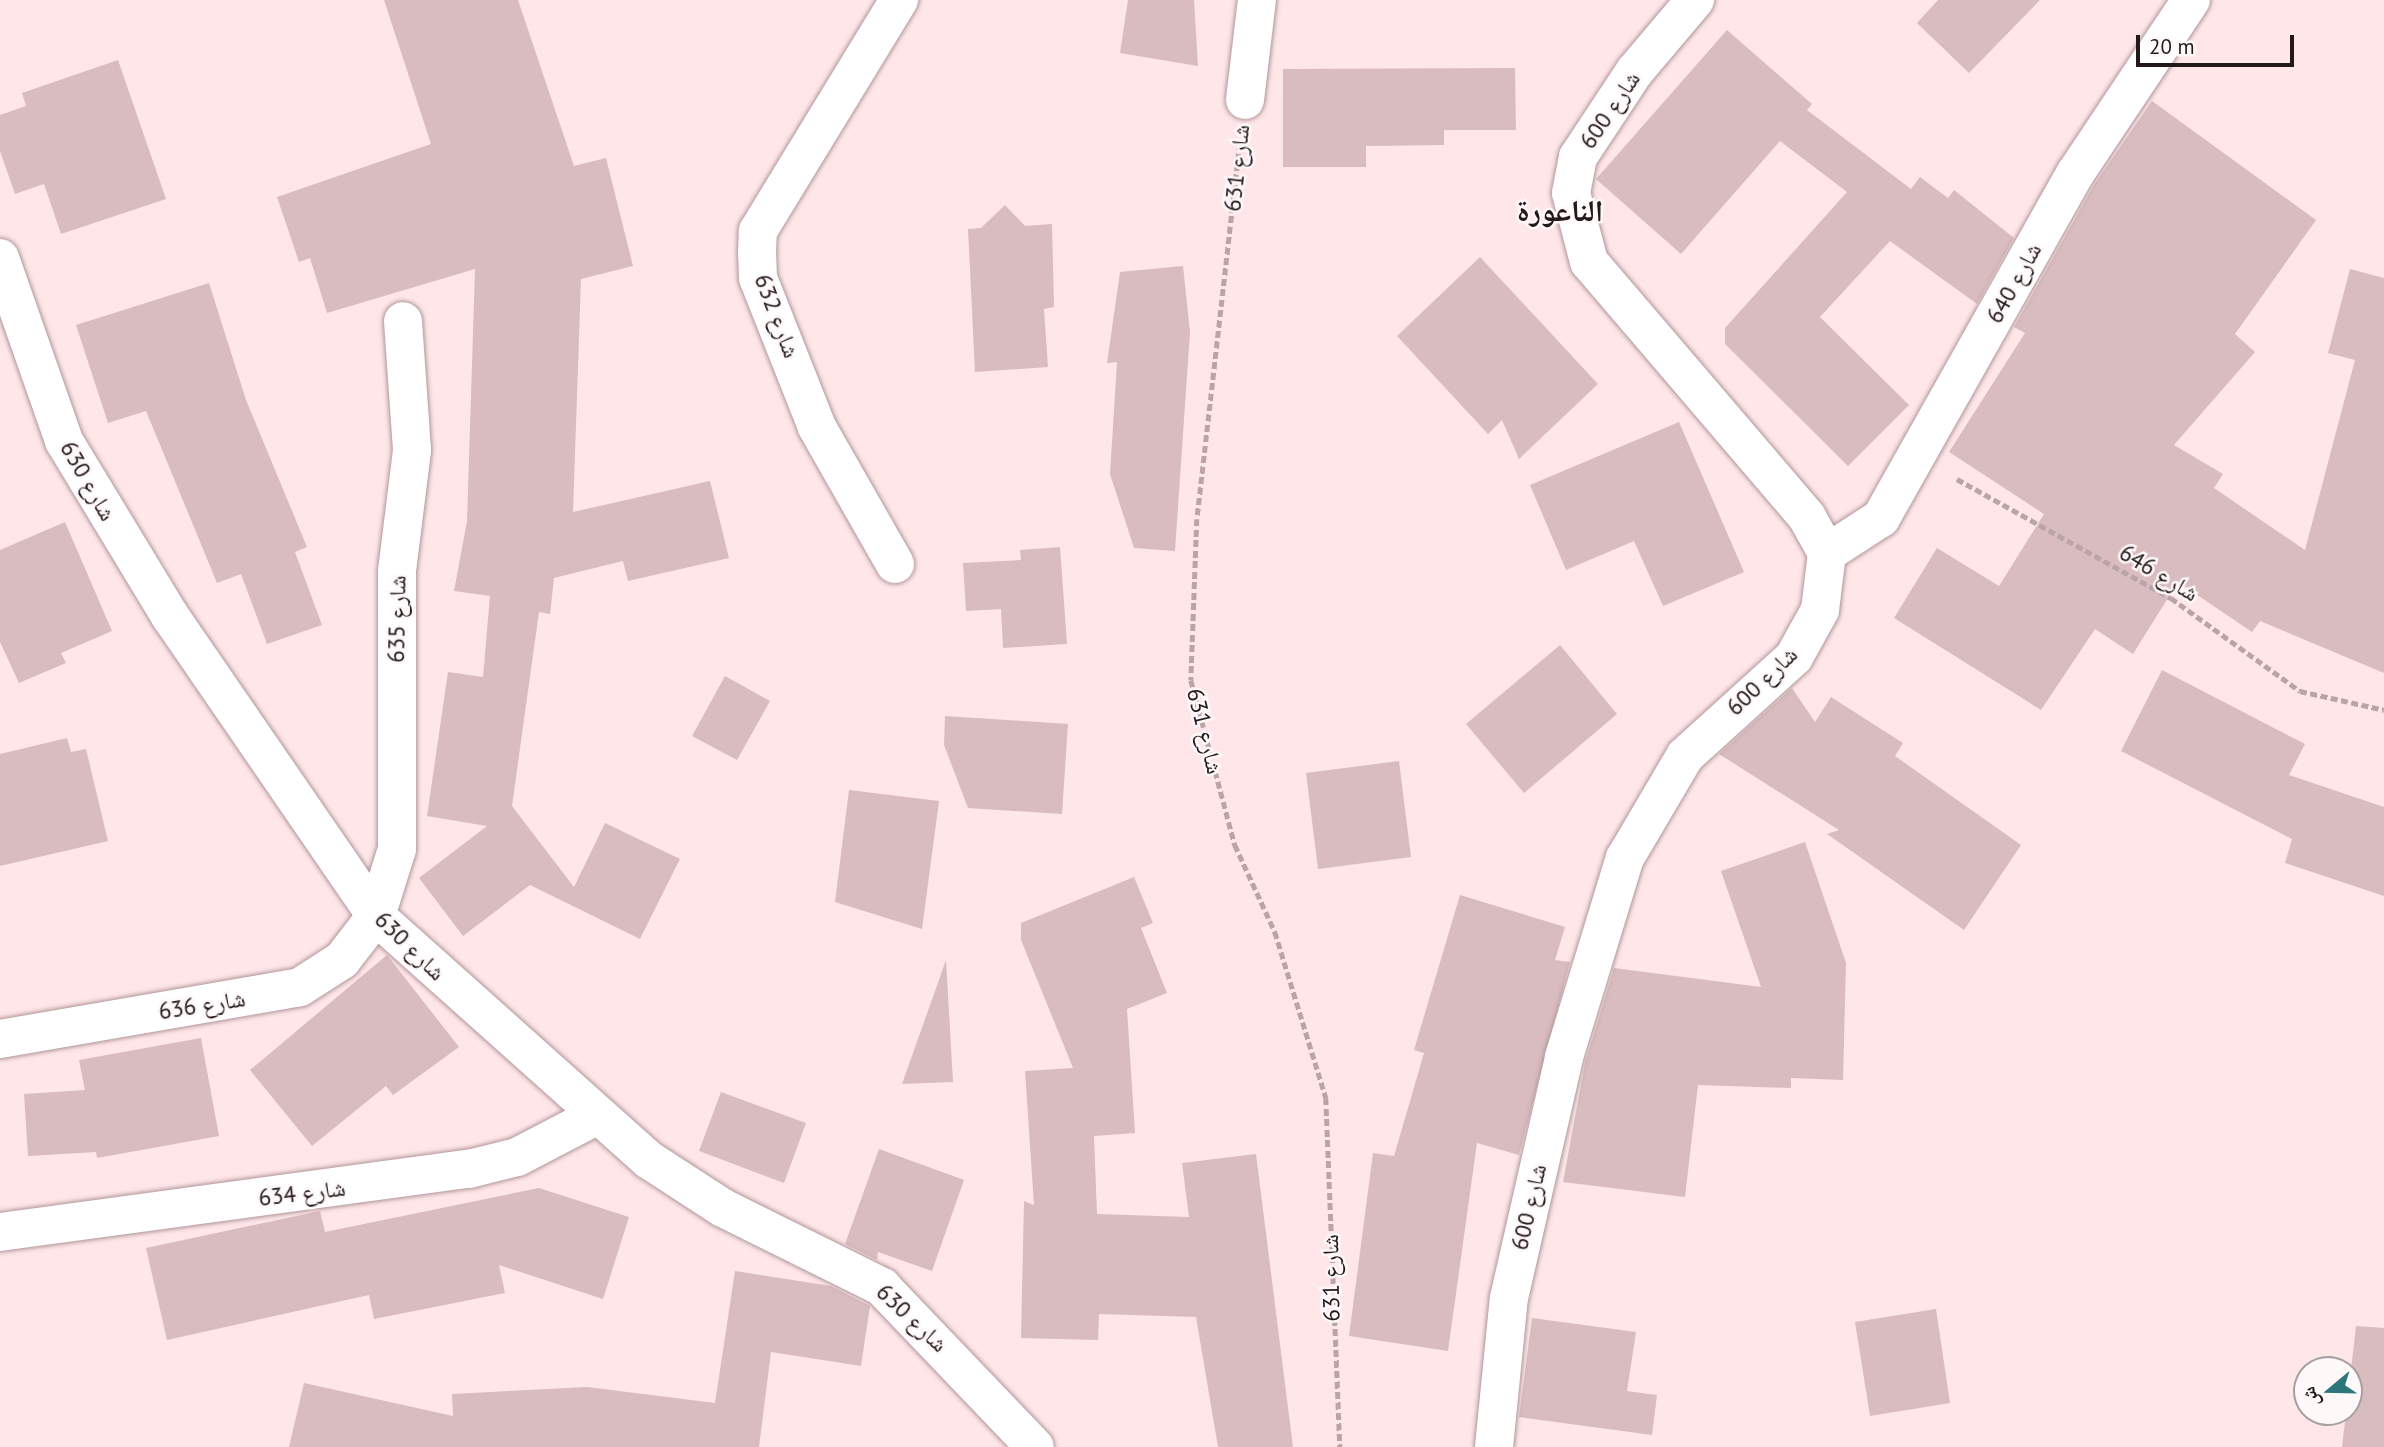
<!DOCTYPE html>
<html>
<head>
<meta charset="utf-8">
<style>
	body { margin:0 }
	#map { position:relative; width:2384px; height:1447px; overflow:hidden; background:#fee6e9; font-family:"PT Sans","Noto Naskh Arabic",sans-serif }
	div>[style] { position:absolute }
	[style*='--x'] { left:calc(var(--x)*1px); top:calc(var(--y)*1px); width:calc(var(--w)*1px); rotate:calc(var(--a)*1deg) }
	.building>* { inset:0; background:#d8bcbf }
	.path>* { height:4.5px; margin-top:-2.25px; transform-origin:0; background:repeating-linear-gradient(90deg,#b9a5a8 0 7px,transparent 0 10.5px) }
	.roads { filter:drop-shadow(0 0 2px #b19699) drop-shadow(0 0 2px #b19699) }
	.minor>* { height:38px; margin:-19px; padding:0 19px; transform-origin:19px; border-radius:19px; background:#fff }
	.major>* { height:38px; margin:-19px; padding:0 19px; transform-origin:19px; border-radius:19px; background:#fff }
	span { translate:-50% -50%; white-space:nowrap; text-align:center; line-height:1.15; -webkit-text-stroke:5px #fef8f9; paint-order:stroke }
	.street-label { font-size:23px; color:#23191a }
	.district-label { font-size:30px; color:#23191a; font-weight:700 }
	.north { position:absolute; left:2293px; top:1356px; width:70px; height:70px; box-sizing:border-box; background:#fef8f9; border:2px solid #a69fa0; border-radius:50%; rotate:251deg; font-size:19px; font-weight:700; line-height:28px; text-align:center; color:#23191a }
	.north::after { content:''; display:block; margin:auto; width:24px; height:32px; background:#2d767b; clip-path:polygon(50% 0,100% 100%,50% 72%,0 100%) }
	.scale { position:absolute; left:2136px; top:35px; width:158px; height:32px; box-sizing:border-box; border:4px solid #23191a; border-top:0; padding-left:9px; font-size:21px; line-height:24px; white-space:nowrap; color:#23191a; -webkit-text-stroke:5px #fef8f9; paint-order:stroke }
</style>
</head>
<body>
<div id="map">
	<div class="building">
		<i style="clip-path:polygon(384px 0,518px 0,574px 166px,606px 158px,633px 266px,581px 279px,573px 512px,710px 481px,729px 558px,628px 581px,623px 561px,554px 578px,550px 614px,539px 612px,512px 806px,574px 887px,605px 823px,680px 859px,640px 939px,530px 885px,463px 936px,419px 878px,487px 826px,427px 816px,448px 672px,483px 677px,490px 596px,454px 591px,467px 521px,475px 269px,327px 313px,310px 258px,299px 262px,277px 197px,431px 144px)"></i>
		<i style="clip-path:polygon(1128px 0,1194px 0,1198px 66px,1120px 53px)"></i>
		<i style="clip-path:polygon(1938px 0,2040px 0,1969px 73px,1917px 23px)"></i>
		<i style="clip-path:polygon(1727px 30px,1812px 104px,1807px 110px,1911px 189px,1920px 177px,1948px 198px,1954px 190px,2014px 238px,1977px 304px,1890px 241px,1820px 317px,1909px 405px,1848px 466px,1725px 344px,1725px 328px,1847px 192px,1780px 141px,1681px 254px,1596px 179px)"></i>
		<i style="clip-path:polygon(118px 60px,166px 199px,61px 234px,44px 184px,15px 194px,0 151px,0 115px,26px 106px,22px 93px)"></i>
		<i style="clip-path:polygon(1515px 68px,1516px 130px,1444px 130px,1444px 145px,1366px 146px,1366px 167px,1283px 167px,1283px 69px)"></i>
		<i style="clip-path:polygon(2152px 101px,2316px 220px,2235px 334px,2255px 352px,2174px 445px,2223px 474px,2214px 488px,2305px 550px,2355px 360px,2328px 353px,2350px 269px,2384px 278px,2384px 673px,2260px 621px,2252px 632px,2178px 582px,2133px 654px,2095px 629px,2041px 710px,1894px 618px,1937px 548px,1999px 586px,2044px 514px,1949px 452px,2025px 333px,2014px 327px,2094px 185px)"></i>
		<i style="clip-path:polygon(1005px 205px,1025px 226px,1052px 224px,1054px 307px,1044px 309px,1048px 367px,975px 372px,968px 229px,981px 228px)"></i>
		<i style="clip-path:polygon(1480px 257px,1598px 384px,1519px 459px,1502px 420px,1488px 434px,1397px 336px)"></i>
		<i style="clip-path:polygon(1183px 266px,1190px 332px,1175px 551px,1134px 548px,1110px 474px,1117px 362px,1107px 363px,1120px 272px)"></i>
		<i style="clip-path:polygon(209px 283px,246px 400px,307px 547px,295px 552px,322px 625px,267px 644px,241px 574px,217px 583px,146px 411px,108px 423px,76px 325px)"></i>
		<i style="clip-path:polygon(1679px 422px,1744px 572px,1663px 606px,1634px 541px,1566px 570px,1530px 485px)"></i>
		<i style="clip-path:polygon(65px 522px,112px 631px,61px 653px,66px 663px,19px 683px,0 642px,0 550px)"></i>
		<i style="clip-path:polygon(1060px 547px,1067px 644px,1003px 648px,1001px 609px,966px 611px,963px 563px,1021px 560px,1020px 550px)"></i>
		<i style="clip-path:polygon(1560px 645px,1617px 714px,1524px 793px,1466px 724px)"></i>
		<i style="clip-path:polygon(2162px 670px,2305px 744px,2289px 775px,2384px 807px,2384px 896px,2285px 863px,2292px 839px,2121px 751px)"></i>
		<i style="clip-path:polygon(725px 676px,770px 701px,737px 760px,692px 736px)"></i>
		<i style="clip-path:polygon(1792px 688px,1815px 722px,1831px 697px,1903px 743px,1895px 756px,2021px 845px,1964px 930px,1827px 834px,1839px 830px,1719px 754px)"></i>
		<i style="clip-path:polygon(945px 716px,1068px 724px,1062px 814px,968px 808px,944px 745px)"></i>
		<i style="clip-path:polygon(67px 738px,71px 752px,86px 749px,108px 841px,0 866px,0 754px)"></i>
		<i style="clip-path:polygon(1399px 761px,1411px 857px,1318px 869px,1306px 773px)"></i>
		<i style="clip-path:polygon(849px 790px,939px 801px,922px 929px,835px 902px)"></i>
		<i style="clip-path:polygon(1805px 842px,1846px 963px,1843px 1080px,1791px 1078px,1791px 1088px,1698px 1085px,1685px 1197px,1563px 1182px,1585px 1063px,1614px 968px,1761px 987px,1721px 871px)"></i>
		<i style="clip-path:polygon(1134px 877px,1153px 923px,1141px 928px,1167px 993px,1127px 1009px,1135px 1133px,1094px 1136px,1097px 1214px,1189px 1217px,1182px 1163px,1256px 1154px,1293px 1447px,1218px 1447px,1196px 1317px,1099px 1314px,1098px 1340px,1021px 1338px,1024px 1201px,1034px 1205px,1025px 1071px,1073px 1068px,1021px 940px,1021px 923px)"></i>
		<i style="clip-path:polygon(1460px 895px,1565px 927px,1555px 960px,1570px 962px,1519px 1155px,1477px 1143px,1448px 1351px,1349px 1336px,1373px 1153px,1394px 1156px,1424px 1053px,1414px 1050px)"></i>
		<i style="clip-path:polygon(387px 955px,459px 1047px,393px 1095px,386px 1086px,312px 1146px,250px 1070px)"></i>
		<i style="clip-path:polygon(946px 960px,953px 1082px,902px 1084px)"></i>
		<i style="clip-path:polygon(201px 1038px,219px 1136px,97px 1158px,96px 1152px,28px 1156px,24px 1094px,85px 1090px,79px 1060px)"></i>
		<i style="clip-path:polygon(721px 1092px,806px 1123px,784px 1183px,699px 1151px)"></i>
		<i style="clip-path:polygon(879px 1149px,964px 1180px,932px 1271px,878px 1252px,877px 1260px,845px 1244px)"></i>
		<i style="clip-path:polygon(539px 1188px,629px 1217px,603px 1299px,499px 1265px,505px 1293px,374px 1319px,369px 1295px,167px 1340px,146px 1248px,320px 1211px,325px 1232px)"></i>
		<i style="clip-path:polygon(735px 1271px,831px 1286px,870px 1306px,861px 1366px,771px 1352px,759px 1447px,289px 1447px,304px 1383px,453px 1416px,452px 1394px,587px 1387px,715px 1403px)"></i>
		<i style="clip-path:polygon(1936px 1309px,1950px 1403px,1870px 1416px,1855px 1322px)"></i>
		<i style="clip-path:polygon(1532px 1318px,1636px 1332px,1627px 1391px,1657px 1395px,1652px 1435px,1519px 1417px)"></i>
		<i style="clip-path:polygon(2356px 1326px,2384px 1328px,2384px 1447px,2342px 1447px)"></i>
	</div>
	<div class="path">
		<i style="--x:1240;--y:143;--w:378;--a:96.5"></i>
		<i style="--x:1197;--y:519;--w:161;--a:92.1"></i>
		<i style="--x:1191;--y:680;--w:171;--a:75.1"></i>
		<i style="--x:1235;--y:845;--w:96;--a:65.3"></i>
		<i style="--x:1275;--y:932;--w:174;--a:72.9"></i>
		<i style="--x:1326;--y:1098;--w:349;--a:87.7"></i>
		<i style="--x:1957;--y:479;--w:245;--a:29.1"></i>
		<i style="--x:2171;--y:598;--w:159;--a:35.8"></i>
		<i style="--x:2300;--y:691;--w:86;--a:12.7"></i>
	</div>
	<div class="roads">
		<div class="minor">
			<i style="--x:1245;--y:100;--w:101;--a:-83.2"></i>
			<i style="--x:0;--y:258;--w:194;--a:70.7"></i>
			<i style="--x:64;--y:441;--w:205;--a:58.8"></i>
			<i style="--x:170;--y:616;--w:364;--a:55.5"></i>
			<i style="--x:376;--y:916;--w:366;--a:41.8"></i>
			<i style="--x:649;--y:1160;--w:88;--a:33"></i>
			<i style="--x:723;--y:1208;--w:178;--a:26.4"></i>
			<i style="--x:882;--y:1287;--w:221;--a:46.3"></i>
			<i style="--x:1827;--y:553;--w:64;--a:-32.9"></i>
			<i style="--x:1881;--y:518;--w:395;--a:-60.6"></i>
			<i style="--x:2075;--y:174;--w:209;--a:-56.3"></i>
			<i style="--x:895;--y:564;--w:158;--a:-119.7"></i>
			<i style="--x:817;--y:427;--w:160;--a:-111.6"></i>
			<i style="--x:758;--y:278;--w:24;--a:-92"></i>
			<i style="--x:757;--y:254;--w:23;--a:-88"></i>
			<i style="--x:758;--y:231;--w:271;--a:-58.6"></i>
			<i style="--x:0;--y:1039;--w:304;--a:-9.8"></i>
			<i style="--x:300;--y:987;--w:50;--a:-32.7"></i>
			<i style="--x:342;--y:960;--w:56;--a:-52.3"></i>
			<i style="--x:376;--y:916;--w:70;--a:-72.6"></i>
			<i style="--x:397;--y:849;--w:278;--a:-90"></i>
			<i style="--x:397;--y:571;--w:122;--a:-82.9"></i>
			<i style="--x:412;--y:450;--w:129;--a:-94"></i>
			<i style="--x:0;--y:1232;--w:473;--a:-7.7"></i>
			<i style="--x:469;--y:1169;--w:49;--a:-14"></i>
			<i style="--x:517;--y:1157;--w:87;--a:-27.5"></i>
		</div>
		<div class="major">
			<i style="--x:1494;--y:1447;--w:150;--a:-84.3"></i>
			<i style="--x:1509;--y:1298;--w:247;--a:-77.1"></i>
			<i style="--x:1564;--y:1057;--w:208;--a:-73"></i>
			<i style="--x:1625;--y:858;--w:118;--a:-59.5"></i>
			<i style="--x:1685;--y:756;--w:147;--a:-42.2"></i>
			<i style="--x:1794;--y:657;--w:54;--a:-61"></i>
			<i style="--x:1820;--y:610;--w:57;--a:-83"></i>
			<i style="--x:1827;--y:553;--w:41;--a:-119.1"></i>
			<i style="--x:1807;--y:517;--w:335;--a:-130.5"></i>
			<i style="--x:1589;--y:262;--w:71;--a:-104.6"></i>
			<i style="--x:1571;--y:193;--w:37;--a:-79"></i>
			<i style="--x:1578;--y:157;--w:103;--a:-56.5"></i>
			<i style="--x:1635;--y:71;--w:93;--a:-49.8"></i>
		</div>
	</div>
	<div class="street-label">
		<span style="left:1610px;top:110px;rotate:-56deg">شارع 600</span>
		<span style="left:1237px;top:168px;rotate:-84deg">شارع 631</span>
		<span style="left:2014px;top:283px;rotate:-61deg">شارع 640</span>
		<span style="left:777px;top:316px;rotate:69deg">شارع 632</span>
		<span style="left:88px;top:481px;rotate:60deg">شارع 630</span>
		<span style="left:2159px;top:573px;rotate:31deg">شارع 646</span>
		<span style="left:397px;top:619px;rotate:-89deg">شارع 635</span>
		<span style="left:1762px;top:681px;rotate:-44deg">شارع 600</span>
		<span style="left:1205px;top:731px;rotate:76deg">شارع 631</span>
		<span style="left:410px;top:946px;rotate:44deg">شارع 630</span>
		<span style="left:202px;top:1005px;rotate:-9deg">شارع 636</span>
		<span style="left:302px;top:1193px;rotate:-7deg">شارع 634</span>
		<span style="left:1529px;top:1207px;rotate:-77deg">شارع 600</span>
		<span style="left:1331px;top:1278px;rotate:-91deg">شارع 631</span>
		<span style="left:912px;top:1318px;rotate:43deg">شارع 630</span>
	</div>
	<div class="district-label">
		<span style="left:1560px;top:210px">الناعورة</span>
	</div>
	<div class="north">ش</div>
	<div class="scale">20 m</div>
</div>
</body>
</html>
